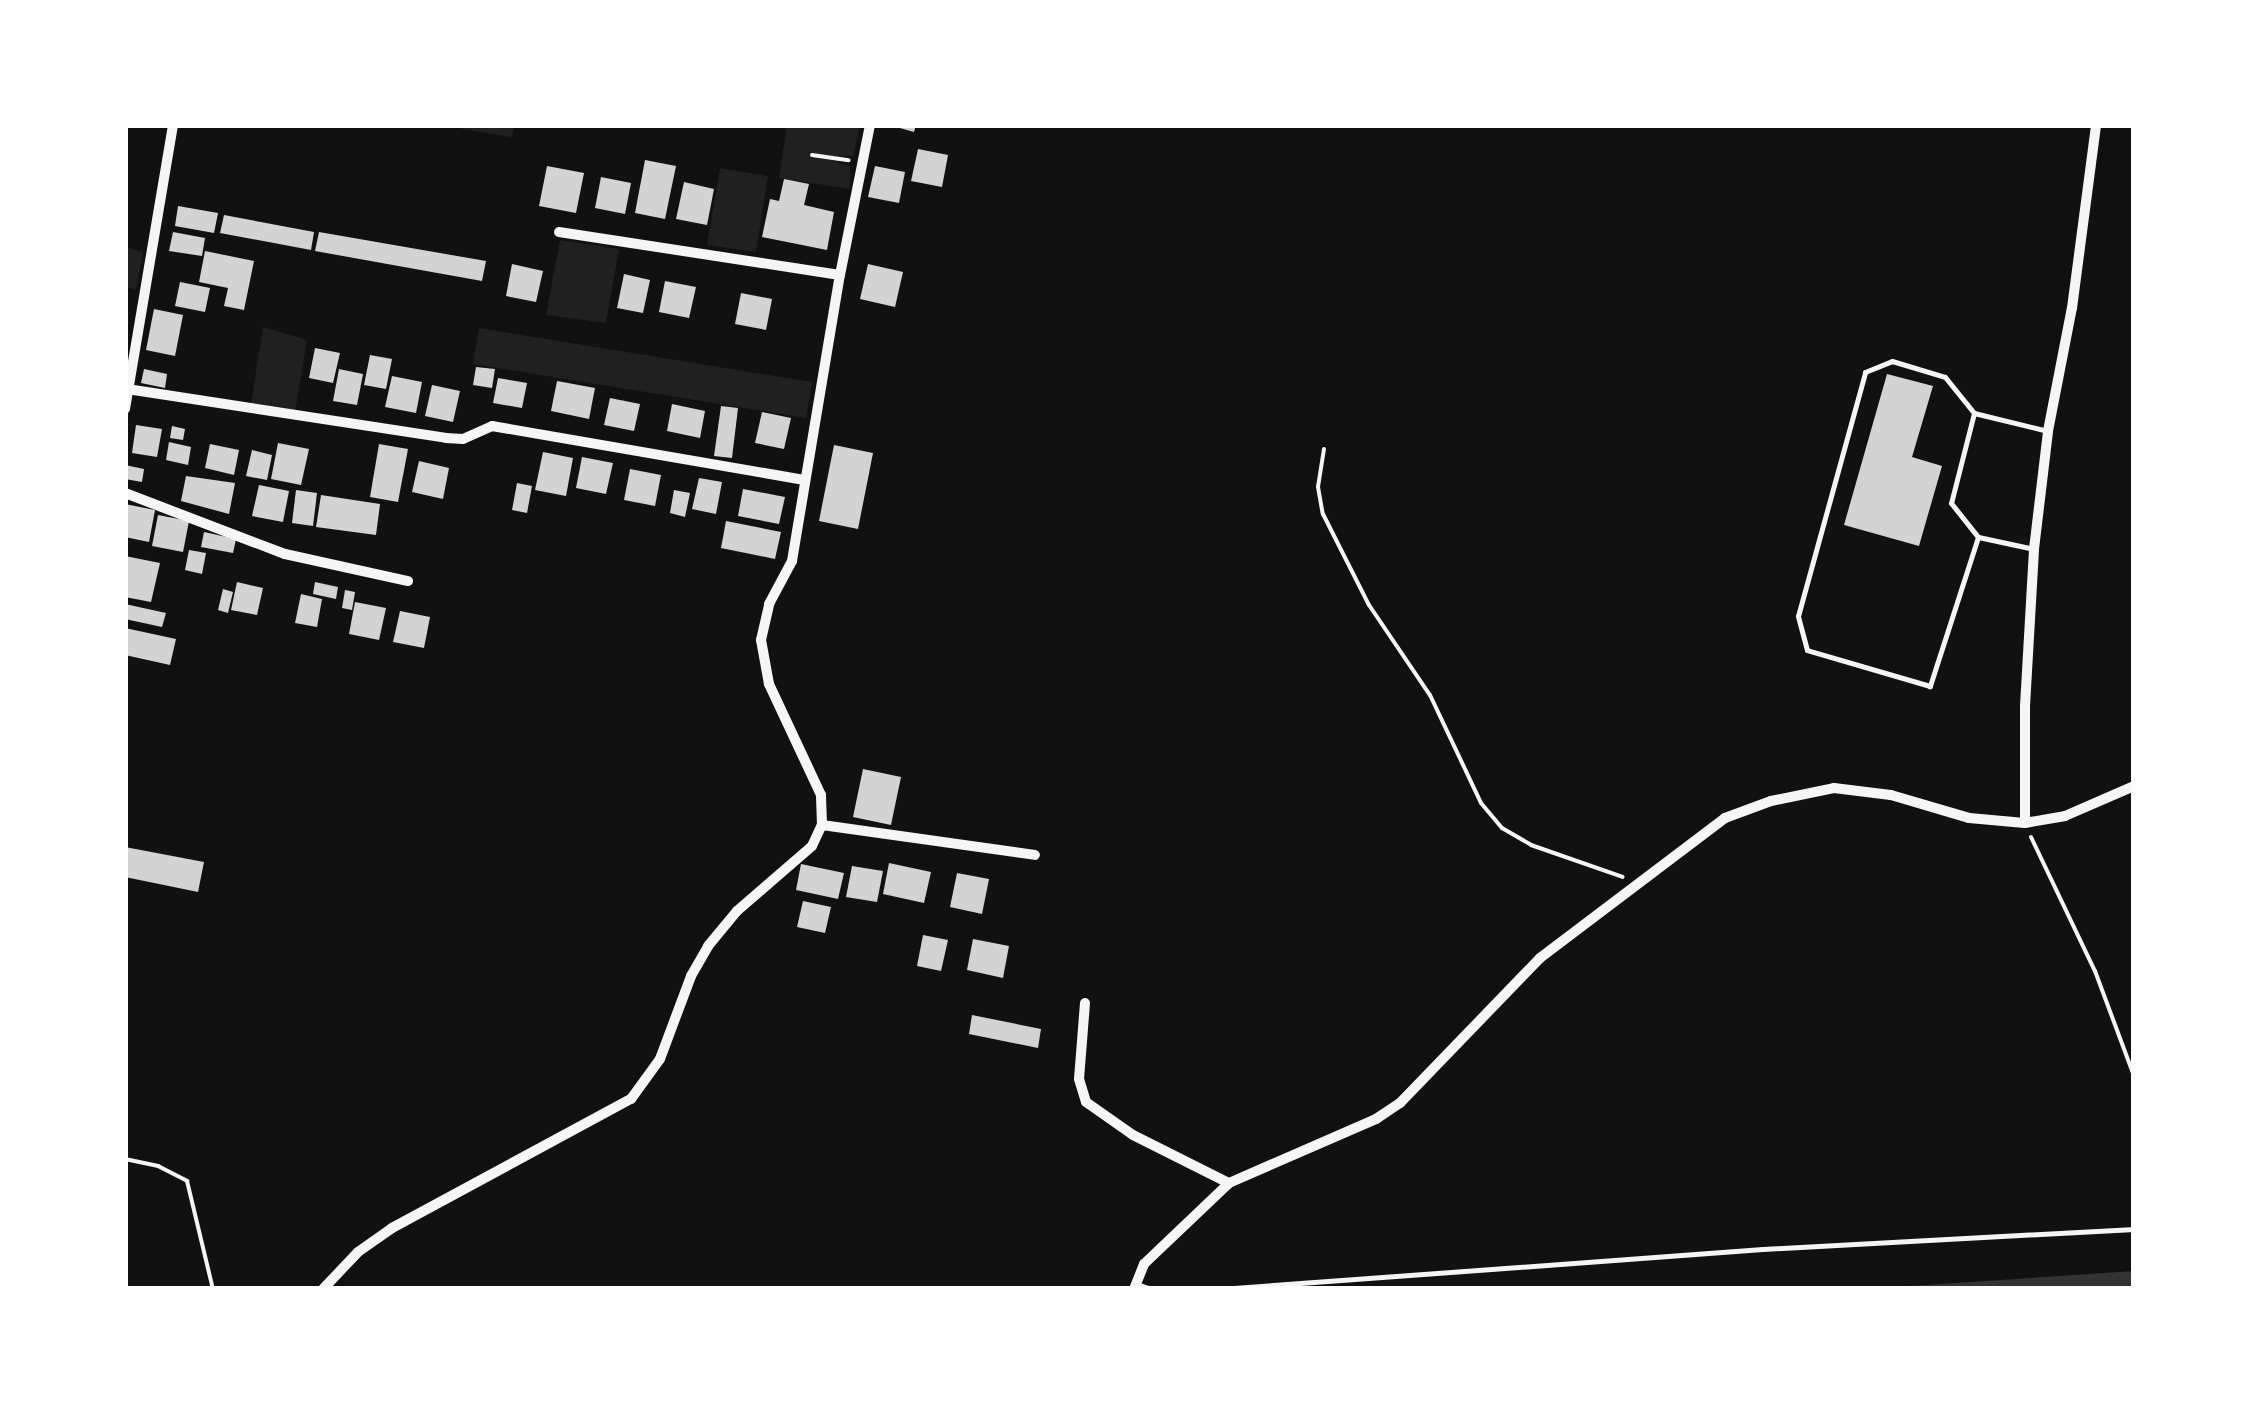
<!DOCTYPE html>
<html>
<head>
<meta charset="utf-8">
<style>
	body { margin:0 }
	#map { position:relative; width:2259px; height:1414px; overflow:hidden; background:#111; font-family:"Golos Text",sans-serif }
	div>[style] { position:absolute }
	[style*='--x'] { left:calc(var(--x)*1px); top:calc(var(--y)*1px); width:calc(var(--w)*1px); rotate:calc(var(--a)*1deg) }
	.green>* { inset:0; background:#202020 }
	.water>* { inset:0; background:#333 }
	.building>* { inset:0; background:#d3d3d3 }
	.path>* { height:4px; margin:-2px; padding:0 2px; transform-origin:2px; border-radius:2px; background:#f5f5f5 }
	.service>* { height:5px; margin:-2.5px; padding:0 2.5px; transform-origin:2.5px; border-radius:2.5px; background:#f5f5f5 }
	.minor>* { height:10px; margin:-5px; padding:0 5px; transform-origin:5px; border-radius:5px; background:#f5f5f5 }
	span { translate:-50% -50%; white-space:nowrap; text-align:center; line-height:1.15; -webkit-text-stroke:10px #fff; paint-order:stroke }
	.frame { position:absolute; inset:0; border:128px solid #fff; pointer-events:none }
</style>
</head>
<body>
<div id="map">
	<div class="green">
		<i style="clip-path:polygon(463px 125px,514px 125px,512px 137px,462px 129px)"></i>
		<i style="clip-path:polygon(787px 125px,860px 125px,853px 156px,839px 156px,838px 163px,850px 166px,850px 189px,779px 178px)"></i>
		<i style="clip-path:polygon(720px 168px,768px 176px,756px 252px,707px 245px)"></i>
		<i style="clip-path:polygon(560px 240px,619px 249px,606px 323px,546px 315px)"></i>
		<i style="clip-path:polygon(125px 247px,143px 252px,136px 290px,125px 287px)"></i>
		<i style="clip-path:polygon(263px 327px,307px 340px,295px 412px,251px 404px)"></i>
		<i style="clip-path:polygon(479px 328px,812px 382px,806px 418px,473px 364px)"></i>
	</div>
	<div class="water">
		<i style="clip-path:polygon(2134px 1271px,2134px 1289px,1865px 1289px)"></i>
	</div>
	<div class="building">
		<i style="clip-path:polygon(889px 125px,916px 125px,914px 132px)"></i>
		<i style="clip-path:polygon(918px 149px,948px 155px,942px 187px,911px 181px)"></i>
		<i style="clip-path:polygon(645px 160px,676px 166px,665px 219px,635px 213px)"></i>
		<i style="clip-path:polygon(547px 166px,584px 173px,576px 213px,539px 206px)"></i>
		<i style="clip-path:polygon(875px 166px,905px 172px,899px 203px,868px 197px)"></i>
		<i style="clip-path:polygon(601px 177px,631px 183px,625px 214px,595px 208px)"></i>
		<i style="clip-path:polygon(784px 179px,809px 184px,804px 205px,834px 212px,827px 250px,762px 237px,770px 199px,779px 201px)"></i>
		<i style="clip-path:polygon(684px 182px,714px 189px,707px 225px,676px 219px)"></i>
		<i style="clip-path:polygon(178px 206px,218px 213px,214px 233px,175px 226px)"></i>
		<i style="clip-path:polygon(224px 215px,314px 232px,311px 250px,220px 233px)"></i>
		<i style="clip-path:polygon(173px 232px,205px 238px,202px 256px,169px 251px)"></i>
		<i style="clip-path:polygon(319px 232px,486px 261px,482px 281px,315px 251px)"></i>
		<i style="clip-path:polygon(205px 251px,254px 261px,244px 310px,224px 306px,228px 288px,199px 282px)"></i>
		<i style="clip-path:polygon(512px 264px,543px 271px,536px 302px,506px 296px)"></i>
		<i style="clip-path:polygon(868px 264px,903px 272px,895px 307px,860px 299px)"></i>
		<i style="clip-path:polygon(624px 274px,650px 280px,643px 313px,617px 308px)"></i>
		<i style="clip-path:polygon(665px 281px,696px 287px,689px 318px,659px 312px)"></i>
		<i style="clip-path:polygon(180px 282px,210px 288px,205px 312px,175px 306px)"></i>
		<i style="clip-path:polygon(741px 293px,772px 299px,766px 330px,735px 324px)"></i>
		<i style="clip-path:polygon(154px 309px,183px 315px,175px 356px,146px 350px)"></i>
		<i style="clip-path:polygon(315px 348px,340px 353px,333px 383px,309px 378px)"></i>
		<i style="clip-path:polygon(370px 355px,392px 359px,386px 389px,364px 385px)"></i>
		<i style="clip-path:polygon(476px 367px,495px 369px,492px 388px,473px 385px)"></i>
		<i style="clip-path:polygon(144px 369px,167px 374px,165px 388px,141px 383px)"></i>
		<i style="clip-path:polygon(339px 369px,363px 374px,357px 405px,333px 401px)"></i>
		<i style="clip-path:polygon(1887px 374px,1933px 386px,1912px 457px,1942px 466px,1919px 546px,1844px 525px)"></i>
		<i style="clip-path:polygon(392px 376px,422px 382px,416px 413px,385px 407px)"></i>
		<i style="clip-path:polygon(498px 378px,527px 383px,522px 408px,493px 403px)"></i>
		<i style="clip-path:polygon(557px 381px,595px 388px,589px 419px,551px 411px)"></i>
		<i style="clip-path:polygon(432px 385px,460px 391px,453px 422px,425px 416px)"></i>
		<i style="clip-path:polygon(610px 398px,640px 404px,634px 431px,604px 425px)"></i>
		<i style="clip-path:polygon(672px 404px,705px 411px,700px 438px,667px 431px)"></i>
		<i style="clip-path:polygon(721px 406px,738px 408px,732px 458px,714px 456px)"></i>
		<i style="clip-path:polygon(762px 412px,791px 418px,784px 449px,755px 443px)"></i>
		<i style="clip-path:polygon(136px 425px,162px 429px,157px 457px,132px 453px)"></i>
		<i style="clip-path:polygon(172px 426px,185px 429px,183px 440px,170px 438px)"></i>
		<i style="clip-path:polygon(169px 442px,191px 447px,188px 465px,166px 460px)"></i>
		<i style="clip-path:polygon(278px 443px,309px 449px,301px 485px,271px 479px)"></i>
		<i style="clip-path:polygon(210px 444px,239px 450px,234px 475px,205px 468px)"></i>
		<i style="clip-path:polygon(379px 444px,408px 449px,398px 502px,370px 497px)"></i>
		<i style="clip-path:polygon(834px 445px,873px 453px,858px 529px,819px 521px)"></i>
		<i style="clip-path:polygon(252px 450px,272px 455px,267px 480px,246px 476px)"></i>
		<i style="clip-path:polygon(543px 452px,573px 458px,566px 496px,535px 490px)"></i>
		<i style="clip-path:polygon(582px 457px,613px 463px,606px 494px,576px 488px)"></i>
		<i style="clip-path:polygon(419px 461px,449px 468px,443px 499px,412px 492px)"></i>
		<i style="clip-path:polygon(125px 465px,144px 469px,142px 482px,125px 479px)"></i>
		<i style="clip-path:polygon(630px 469px,661px 475px,655px 506px,624px 500px)"></i>
		<i style="clip-path:polygon(186px 476px,235px 483px,229px 514px,181px 501px)"></i>
		<i style="clip-path:polygon(699px 478px,722px 482px,716px 514px,692px 509px)"></i>
		<i style="clip-path:polygon(517px 483px,532px 486px,527px 513px,512px 510px)"></i>
		<i style="clip-path:polygon(259px 485px,289px 491px,283px 522px,252px 516px)"></i>
		<i style="clip-path:polygon(743px 489px,785px 497px,779px 524px,738px 516px)"></i>
		<i style="clip-path:polygon(296px 490px,317px 493px,313px 526px,292px 523px)"></i>
		<i style="clip-path:polygon(674px 490px,690px 493px,685px 517px,670px 513px)"></i>
		<i style="clip-path:polygon(321px 495px,380px 504px,376px 535px,316px 527px)"></i>
		<i style="clip-path:polygon(125px 504px,155px 510px,149px 542px,125px 537px)"></i>
		<i style="clip-path:polygon(158px 515px,189px 521px,183px 552px,152px 546px)"></i>
		<i style="clip-path:polygon(726px 521px,781px 532px,775px 559px,721px 548px)"></i>
		<i style="clip-path:polygon(204px 532px,236px 539px,233px 553px,201px 547px)"></i>
		<i style="clip-path:polygon(189px 550px,206px 553px,202px 574px,185px 570px)"></i>
		<i style="clip-path:polygon(125px 556px,160px 563px,151px 602px,125px 597px)"></i>
		<i style="clip-path:polygon(237px 582px,263px 588px,257px 615px,231px 610px)"></i>
		<i style="clip-path:polygon(315px 582px,338px 587px,336px 599px,313px 594px)"></i>
		<i style="clip-path:polygon(223px 589px,233px 592px,228px 613px,218px 610px)"></i>
		<i style="clip-path:polygon(345px 590px,355px 592px,352px 610px,342px 608px)"></i>
		<i style="clip-path:polygon(301px 594px,322px 599px,317px 627px,295px 623px)"></i>
		<i style="clip-path:polygon(355px 602px,386px 608px,379px 640px,349px 634px)"></i>
		<i style="clip-path:polygon(125px 604px,166px 613px,162px 627px,125px 619px)"></i>
		<i style="clip-path:polygon(400px 611px,430px 617px,424px 648px,393px 642px)"></i>
		<i style="clip-path:polygon(125px 628px,176px 639px,170px 665px,125px 655px)"></i>
		<i style="clip-path:polygon(863px 769px,901px 777px,891px 825px,853px 817px)"></i>
		<i style="clip-path:polygon(125px 847px,204px 862px,198px 892px,125px 877px)"></i>
		<i style="clip-path:polygon(889px 863px,931px 872px,924px 903px,883px 894px)"></i>
		<i style="clip-path:polygon(801px 864px,844px 873px,838px 899px,796px 890px)"></i>
		<i style="clip-path:polygon(852px 866px,883px 871px,877px 902px,846px 897px)"></i>
		<i style="clip-path:polygon(957px 873px,989px 879px,982px 914px,950px 907px)"></i>
		<i style="clip-path:polygon(803px 901px,831px 907px,825px 933px,797px 927px)"></i>
		<i style="clip-path:polygon(923px 935px,948px 940px,941px 971px,917px 966px)"></i>
		<i style="clip-path:polygon(973px 939px,1009px 946px,1003px 978px,967px 970px)"></i>
		<i style="clip-path:polygon(972px 1015px,1041px 1029px,1038px 1048px,969px 1034px)"></i>
	</div>
	<div class="path">
		<i style="--x:812;--y:155;--w:37;--a:8"></i>
		<i style="--x:1324;--y:449;--w:38;--a:99"></i>
		<i style="--x:1318;--y:487;--w:27;--a:80"></i>
		<i style="--x:1323;--y:514;--w:102;--a:63.2"></i>
		<i style="--x:1369;--y:605;--w:109;--a:55.9"></i>
		<i style="--x:1430;--y:695;--w:119;--a:64.7"></i>
		<i style="--x:1481;--y:803;--w:33;--a:50"></i>
		<i style="--x:1502;--y:828;--w:34;--a:30"></i>
		<i style="--x:1531;--y:845;--w:97;--a:19.2"></i>
		<i style="--x:2031;--y:837;--w:148;--a:64.5"></i>
		<i style="--x:2095;--y:971;--w:112;--a:69.6"></i>
		<i style="--x:125;--y:1159;--w:34;--a:12"></i>
		<i style="--x:158;--y:1166;--w:33;--a:27"></i>
		<i style="--x:187;--y:1181;--w:111;--a:76.5"></i>
	</div>
	<div class="service">
		<i style="--x:1974;--y:413;--w:93;--a:104.3"></i>
		<i style="--x:1951;--y:503;--w:43;--a:51.5"></i>
		<i style="--x:2034;--y:549;--w:57;--a:-167.9"></i>
		<i style="--x:1978;--y:537;--w:157;--a:107.9"></i>
		<i style="--x:1930;--y:686;--w:128;--a:-163.7"></i>
		<i style="--x:1807;--y:650;--w:35;--a:-105"></i>
		<i style="--x:1798;--y:616;--w:253;--a:-74.6"></i>
		<i style="--x:1865;--y:372;--w:29;--a:-22"></i>
		<i style="--x:1892;--y:361;--w:55;--a:16.8"></i>
		<i style="--x:1945;--y:377;--w:46;--a:51.1"></i>
		<i style="--x:1974;--y:413;--w:76;--a:13.7"></i>
		<i style="--x:1139;--y:1285;--w:13;--a:18"></i>
		<i style="--x:1220;--y:1289;--w:544;--a:-4.21"></i>
		<i style="--x:1763;--y:1249;--w:372;--a:-3.1"></i>
	</div>
	<div class="minor">
		<i style="--x:559;--y:232;--w:284;--a:8.7"></i>
		<i style="--x:127;--y:389;--w:323;--a:8.7"></i>
		<i style="--x:446;--y:438;--w:17;--a:3"></i>
		<i style="--x:463;--y:439;--w:32;--a:-24"></i>
		<i style="--x:492;--y:426;--w:317;--a:9.8"></i>
		<i style="--x:125;--y:409;--w:288;--a:-80.4"></i>
		<i style="--x:125;--y:493;--w:171;--a:20.9"></i>
		<i style="--x:285;--y:554;--w:126;--a:12.4"></i>
		<i style="--x:2025;--y:823;--w:117;--a:-90"></i>
		<i style="--x:2025;--y:706;--w:157;--a:-86.7"></i>
		<i style="--x:2034;--y:549;--w:119;--a:-83.2"></i>
		<i style="--x:2048;--y:431;--w:125;--a:-79"></i>
		<i style="--x:2072;--y:308;--w:185;--a:-82.5"></i>
		<i style="--x:822;--y:825;--w:215;--a:8"></i>
		<i style="--x:1085;--y:1003;--w:76;--a:94.5"></i>
		<i style="--x:1079;--y:1079;--w:24;--a:73"></i>
		<i style="--x:1086;--y:1102;--w:57;--a:35.1"></i>
		<i style="--x:1133;--y:1135;--w:107;--a:26.6"></i>
		<i style="--x:323;--y:1289;--w:51;--a:-46.6"></i>
		<i style="--x:358;--y:1252;--w:42;--a:-35.2"></i>
		<i style="--x:392;--y:1228;--w:272;--a:-28.4"></i>
		<i style="--x:631;--y:1099;--w:49;--a:-54.1"></i>
		<i style="--x:660;--y:1059;--w:89;--a:-69.5"></i>
		<i style="--x:691;--y:976;--w:34;--a:-60"></i>
		<i style="--x:708;--y:946;--w:45;--a:-50.4"></i>
		<i style="--x:737;--y:911;--w:99;--a:-40.9"></i>
		<i style="--x:812;--y:846;--w:23;--a:-65"></i>
		<i style="--x:822;--y:825;--w:30;--a:-92"></i>
		<i style="--x:821;--y:795;--w:123;--a:-115.1"></i>
		<i style="--x:769;--y:684;--w:45;--a:-100.3"></i>
		<i style="--x:761;--y:640;--w:37;--a:-77"></i>
		<i style="--x:769;--y:604;--w:49;--a:-61.9"></i>
		<i style="--x:792;--y:561;--w:290;--a:-80.5"></i>
		<i style="--x:840;--y:275;--w:153;--a:-78.7"></i>
		<i style="--x:1134;--y:1289;--w:27;--a:-68"></i>
		<i style="--x:1144;--y:1264;--w:117;--a:-43.6"></i>
		<i style="--x:1229;--y:1183;--w:160;--a:-23.5"></i>
		<i style="--x:1376;--y:1119;--w:29;--a:-34"></i>
		<i style="--x:1400;--y:1103;--w:202;--a:-46"></i>
		<i style="--x:1540;--y:958;--w:232;--a:-37.1"></i>
		<i style="--x:1725;--y:818;--w:49;--a:-20.3"></i>
		<i style="--x:1771;--y:801;--w:64;--a:-11.7"></i>
		<i style="--x:1834;--y:788;--w:57;--a:7"></i>
		<i style="--x:1891;--y:795;--w:81;--a:16.4"></i>
		<i style="--x:1969;--y:818;--w:56;--a:5.1"></i>
		<i style="--x:2025;--y:823;--w:41;--a:-9.9"></i>
		<i style="--x:2065;--y:816;--w:75;--a:-23.5"></i>
	</div>
	<div class="frame"></div>
</div>
</body>
</html>
